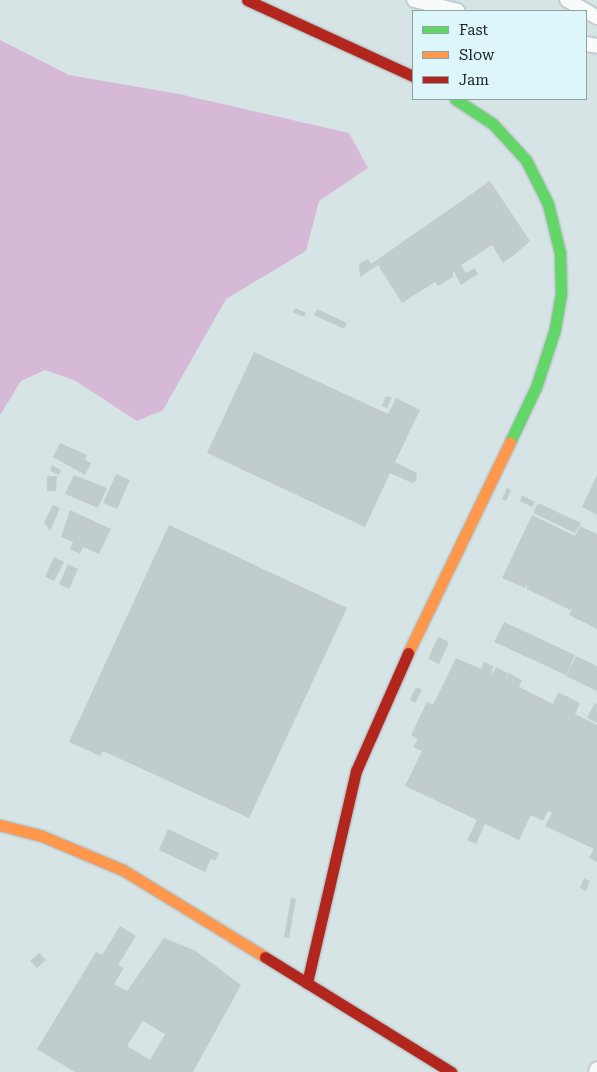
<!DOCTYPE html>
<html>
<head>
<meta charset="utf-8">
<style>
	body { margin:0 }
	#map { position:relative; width:597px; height:1072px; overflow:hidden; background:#d6e4e6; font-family:"Roboto Serif",serif }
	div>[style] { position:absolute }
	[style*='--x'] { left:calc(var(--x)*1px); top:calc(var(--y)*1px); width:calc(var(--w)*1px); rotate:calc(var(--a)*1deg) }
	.forest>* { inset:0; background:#d5b9d7 }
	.building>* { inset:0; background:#c1ccce }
	.roads { filter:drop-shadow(0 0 1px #a8b3b5) drop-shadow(0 0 1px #a8b3b5) }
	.street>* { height:14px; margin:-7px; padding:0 7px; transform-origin:7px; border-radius:7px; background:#f9fbfb }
	.fast>* { height:11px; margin:-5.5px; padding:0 5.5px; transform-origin:5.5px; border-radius:5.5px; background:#63d668 }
	.slow>* { height:11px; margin:-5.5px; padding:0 5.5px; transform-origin:5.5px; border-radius:5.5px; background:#ff974d }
	.jam>* { height:11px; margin:-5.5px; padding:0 5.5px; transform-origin:5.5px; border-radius:5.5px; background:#b3261e }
	span { translate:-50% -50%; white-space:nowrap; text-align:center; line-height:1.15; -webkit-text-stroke:4.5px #dcf6fa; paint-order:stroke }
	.legend { position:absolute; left:412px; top:10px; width:175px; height:90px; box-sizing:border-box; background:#dcf6fa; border:1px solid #8ea2a5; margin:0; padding:6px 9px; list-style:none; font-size:15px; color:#1a2425 }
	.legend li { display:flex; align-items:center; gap:10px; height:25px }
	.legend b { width:25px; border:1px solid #8ea2a5 }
</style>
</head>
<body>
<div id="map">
	<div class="forest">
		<i style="clip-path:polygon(0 40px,69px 75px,179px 94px,349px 133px,368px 168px,319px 201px,306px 251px,226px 299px,163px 410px,137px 421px,76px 381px,45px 370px,21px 381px,0 415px)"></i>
	</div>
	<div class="building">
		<i style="clip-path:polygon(490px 181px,530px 241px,513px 256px,503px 263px,492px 245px,461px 265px,466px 273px,474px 268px,478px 274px,461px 285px,453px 270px,453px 277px,438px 286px,435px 282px,402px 303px,378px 265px,360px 277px,359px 264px,368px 259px,371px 264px)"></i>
		<i style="clip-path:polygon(295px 308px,306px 313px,304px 317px,293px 312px)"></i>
		<i style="clip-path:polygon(317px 309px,347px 323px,344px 329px,314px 315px)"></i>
		<i style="clip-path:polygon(254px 352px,388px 414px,396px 398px,420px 410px,395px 462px,417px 473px,416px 481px,412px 483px,390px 473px,365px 527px,207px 453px)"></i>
		<i style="clip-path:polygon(386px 396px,392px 398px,387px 408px,382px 406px)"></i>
		<i style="clip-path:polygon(60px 443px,87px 455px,85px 460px,91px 463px,85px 475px,53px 457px)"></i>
		<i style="clip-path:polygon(52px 465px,61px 470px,59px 475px,50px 471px)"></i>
		<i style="clip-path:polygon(116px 474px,130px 480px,117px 509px,103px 503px)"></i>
		<i style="clip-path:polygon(74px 475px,107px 488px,98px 508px,65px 494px)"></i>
		<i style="clip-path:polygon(597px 475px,597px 515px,582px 507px)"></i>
		<i style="clip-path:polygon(47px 476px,57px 476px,56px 491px,47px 491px)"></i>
		<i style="clip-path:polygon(507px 488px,511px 490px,506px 501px,502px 499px)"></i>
		<i style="clip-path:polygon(522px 495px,535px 502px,532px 507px,520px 501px)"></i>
		<i style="clip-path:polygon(538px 503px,581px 523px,575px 533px,533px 513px)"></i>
		<i style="clip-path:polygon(53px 505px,60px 508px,50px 531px,44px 522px)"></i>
		<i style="clip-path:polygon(70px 510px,111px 529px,99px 554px,83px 547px,80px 554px,70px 549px,73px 542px,61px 537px)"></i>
		<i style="clip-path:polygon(532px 515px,575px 536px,580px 526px,597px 534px,597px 629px,569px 615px,574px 606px,570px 610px,527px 589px,527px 583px,525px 588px,502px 578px)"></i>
		<i style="clip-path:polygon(169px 525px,347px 608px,249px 818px,103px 751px,100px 756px,69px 742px)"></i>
		<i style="clip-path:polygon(54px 557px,64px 562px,54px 581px,45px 577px)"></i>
		<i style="clip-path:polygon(68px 564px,78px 569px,69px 589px,59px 584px)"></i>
		<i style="clip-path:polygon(504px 622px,575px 655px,566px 675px,494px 642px)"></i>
		<i style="clip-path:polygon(438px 637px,449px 642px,439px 664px,428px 659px)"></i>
		<i style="clip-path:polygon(576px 656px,597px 666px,597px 691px,566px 676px)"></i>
		<i style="clip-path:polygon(456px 658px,481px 669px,484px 662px,493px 666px,492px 675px,496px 667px,508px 673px,505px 681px,509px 673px,522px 680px,519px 687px,553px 704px,558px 692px,580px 703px,575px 714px,597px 725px,597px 862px,589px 858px,594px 849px,545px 826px,552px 813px,548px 811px,543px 821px,531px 815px,519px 840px,485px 824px,476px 844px,467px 840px,477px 820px,405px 786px,422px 751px,413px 747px,418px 739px,411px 735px,427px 702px,433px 705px)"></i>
		<i style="clip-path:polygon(416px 687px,422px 690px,415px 703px,410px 700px)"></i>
		<i style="clip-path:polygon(595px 703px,597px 704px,597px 723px,587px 718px)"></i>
		<i style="clip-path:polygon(168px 829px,219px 853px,215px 861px,211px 859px,205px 872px,159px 850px)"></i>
		<i style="clip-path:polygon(584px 878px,590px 881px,586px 891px,580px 888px)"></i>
		<i style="clip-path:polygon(291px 898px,296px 899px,289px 938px,284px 937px)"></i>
		<i style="clip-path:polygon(evenodd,120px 926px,136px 936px,118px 965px,124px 968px,114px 984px,127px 991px,164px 938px,196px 951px,241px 985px,193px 1072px,75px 1072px,37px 1049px,96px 952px,102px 955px,120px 926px,143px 1021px,165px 1034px,150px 1060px,127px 1046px,143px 1021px)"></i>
		<i style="clip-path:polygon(39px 953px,46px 960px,37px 968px,30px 961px)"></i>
	</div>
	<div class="roads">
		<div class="street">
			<i style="--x:414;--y:0;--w:45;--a:14"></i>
			<i style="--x:567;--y:0;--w:34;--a:30"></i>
			<i style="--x:586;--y:44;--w:11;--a:10"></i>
			<i style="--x:596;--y:1072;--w:3;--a:-72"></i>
		</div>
		<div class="fast">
			<i style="--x:455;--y:99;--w:45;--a:33.3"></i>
			<i style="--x:493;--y:124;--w:49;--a:47.5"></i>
			<i style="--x:526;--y:160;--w:49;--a:63.4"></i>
			<i style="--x:548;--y:204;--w:50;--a:76.2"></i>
			<i style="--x:560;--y:253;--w:41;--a:88.6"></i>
			<i style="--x:561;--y:294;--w:36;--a:100"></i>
			<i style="--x:555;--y:329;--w:61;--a:108.1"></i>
			<i style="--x:536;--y:387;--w:61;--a:115.3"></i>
		</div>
		<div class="slow">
			<i style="--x:408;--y:653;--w:234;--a:-64.2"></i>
			<i style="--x:0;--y:825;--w:43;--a:14.7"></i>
			<i style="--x:42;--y:836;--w:88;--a:22.8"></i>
			<i style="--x:123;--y:870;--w:167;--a:31.5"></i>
		</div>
		<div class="jam">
			<i style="--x:247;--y:0;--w:183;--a:24.6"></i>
			<i style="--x:265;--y:957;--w:219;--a:31.7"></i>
			<i style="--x:307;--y:983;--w:218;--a:-77"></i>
			<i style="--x:356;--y:771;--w:129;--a:-66.2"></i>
		</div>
	</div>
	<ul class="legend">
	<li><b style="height:6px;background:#63d668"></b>Fast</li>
	<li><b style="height:6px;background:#ff974d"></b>Slow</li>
	<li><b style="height:6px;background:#b3261e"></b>Jam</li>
	</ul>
</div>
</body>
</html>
